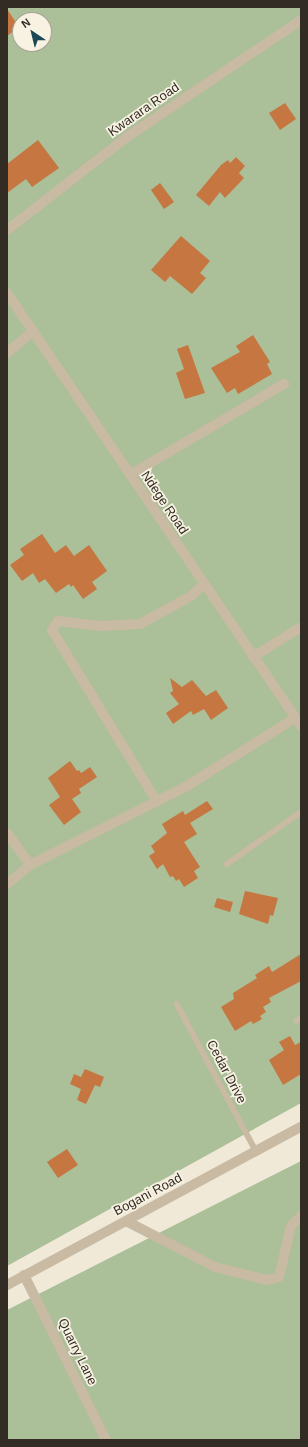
<!DOCTYPE html>
<html>
<head>
<meta charset="utf-8">
<style>
	body { margin:0 }
	#map { position:relative; width:308px; height:1447px; overflow:hidden; background:#f0e9d7; font-family:Arial,sans-serif }
	div>[style] { position:absolute }
	[style*='--x'] { left:calc(var(--x)*1px); top:calc(var(--y)*1px); width:calc(var(--w)*1px); rotate:calc(var(--a)*1deg) }
	.green>* { inset:0; background:#abbf98 }
	.building>* { inset:0; background:#c57641 }
	.lane>* { height:5.5px; margin:-2.75px; padding:0 2.75px; transform-origin:2.75px; border-radius:2.75px; background:#c8baa3 }
	.street>* { height:10px; margin:-5px; padding:0 5px; transform-origin:5px; border-radius:5px; background:#c8baa3 }
	span { translate:-50% -50%; white-space:nowrap; text-align:center; line-height:1.15; -webkit-text-stroke:3.5px #f8f2e3; paint-order:stroke }
	.street-label { font-size:13px; color:#332c25 }
	.frame { position:absolute; inset:0; border:8px solid #332c25; pointer-events:none }
	.north { position:absolute; left:12px; top:12px; width:40px; height:40px; box-sizing:border-box; background:#f8f2e3; border:1px solid #a9a397; border-radius:50%; rotate:325deg; font-size:11px; font-weight:700; line-height:16px; text-align:center; color:#332c25 }
	.north::after { content:''; display:block; margin:auto; width:14px; height:18px; background:#1c4754; clip-path:polygon(50% 0,100% 100%,50% 72%,0 100%) }
</style>
</head>
<body>
<div id="map">
	<div class="green">
		<i style="clip-path:polygon(evenodd,7px 7px,301px 7px,301px 1103px,7px 1266px,7px 7px,20px 20px,44px 20px,44px 44px,20px 44px,20px 20px)"></i>
		<i style="clip-path:polygon(301px 1161px,301px 1440px,7px 1440px,7px 1310px)"></i>
	</div>
	<div class="building">
		<i style="clip-path:polygon(7px 9px,19px 27px,7px 36px)"></i>
		<i style="clip-path:polygon(285px 103px,296px 119px,280px 130px,269px 113px)"></i>
		<i style="clip-path:polygon(38px 140px,59px 168px,32px 187px,26px 179px,7px 193px,7px 164px)"></i>
		<i style="clip-path:polygon(236px 157px,245px 166px,239px 173px,244px 178px,225px 198px,220px 192px,209px 206px,196px 195px,221px 165px,228px 160px,230px 163px)"></i>
		<i style="clip-path:polygon(160px 183px,174px 202px,164px 209px,151px 190px)"></i>
		<i style="clip-path:polygon(181px 236px,210px 261px,200px 273px,206px 278px,192px 294px,170px 276px,165px 282px,151px 270px)"></i>
		<i style="clip-path:polygon(253px 335px,270px 362px,267px 364px,272px 374px,238px 394px,235px 388px,227px 393px,211px 368px,240px 352px,236px 346px)"></i>
		<i style="clip-path:polygon(188px 345px,205px 393px,185px 399px,176px 373px,184px 369px,177px 349px)"></i>
		<i style="clip-path:polygon(42px 534px,55px 553px,66px 545px,74px 556px,89px 545px,107px 571px,92px 582px,97px 589px,83px 599px,73px 585px,71px 587px,69px 584px,56px 593px,45px 579px,39px 583px,33px 573px,22px 581px,10px 565px,24px 555px,20px 549px)"></i>
		<i style="clip-path:polygon(170px 678px,182px 687px,192px 680px,206px 696px,216px 690px,228px 708px,211px 720px,204px 709px,193px 715px,191px 711px,173px 724px,166px 713px,179px 704px,170px 693px,173px 691px)"></i>
		<i style="clip-path:polygon(70px 761px,77px 771px,79px 770px,81px 773px,90px 767px,97px 777px,79px 789px,81px 793px,72px 799px,81px 812px,64px 825px,49px 805px,60px 797px,48px 778px)"></i>
		<i style="clip-path:polygon(207px 801px,213px 809px,190px 823px,197px 834px,184px 842px,200px 867px,194px 871px,198px 878px,184px 887px,179px 879px,176px 881px,173px 876px,170px 877px,163px 864px,157px 869px,149px 856px,155px 852px,151px 846px,167px 833px,162px 824px,183px 811px,185px 815px)"></i>
		<i style="clip-path:polygon(245px 891px,278px 898px,273px 916px,270px 915px,268px 924px,239px 914px)"></i>
		<i style="clip-path:polygon(217px 898px,233px 902px,230px 912px,214px 907px)"></i>
		<i style="clip-path:polygon(301px 954px,301px 981px,269px 998px,271px 1002px,263px 1007px,266px 1012px,260px 1016px,262px 1019px,253px 1024px,251px 1021px,235px 1031px,221px 1007px,234px 999px,233px 993px,257px 978px,255px 975px,269px 966px,272px 972px)"></i>
		<i style="clip-path:polygon(290px 1036px,295px 1045px,301px 1042px,301px 1074px,283px 1085px,269px 1060px,284px 1050px,279px 1042px)"></i>
		<i style="clip-path:polygon(85px 1069px,104px 1077px,100px 1087px,95px 1085px,86px 1104px,77px 1100px,81px 1089px,70px 1084px,74px 1074px,81px 1077px)"></i>
		<i style="clip-path:polygon(67px 1149px,78px 1165px,58px 1178px,47px 1162px)"></i>
	</div>
	<div class="lane">
		<i style="--x:227;--y:864;--w:90;--a:-35.1"></i>
		<i style="--x:177;--y:1004;--w:167;--a:61.7"></i>
		<i style="--x:296;--y:1021;--w:6;--a:-31"></i>
	</div>
	<div class="street">
		<i style="--x:7;--y:230;--w:152;--a:-37.8"></i>
		<i style="--x:127;--y:137;--w:210;--a:-33.9"></i>
		<i style="--x:7;--y:293;--w:523;--a:55.82"></i>
		<i style="--x:7;--y:353;--w:34;--a:-40"></i>
		<i style="--x:130;--y:475;--w:179;--a:-30.6"></i>
		<i style="--x:253;--y:657;--w:57;--a:-32"></i>
		<i style="--x:157;--y:802;--w:202;--a:-121.4"></i>
		<i style="--x:52;--y:630;--w:11;--a:-56"></i>
		<i style="--x:58;--y:621;--w:41;--a:7"></i>
		<i style="--x:99;--y:626;--w:41;--a:-2.8"></i>
		<i style="--x:140;--y:624;--w:58;--a:-28.8"></i>
		<i style="--x:191;--y:596;--w:16;--a:-43"></i>
		<i style="--x:7;--y:833;--w:39;--a:54"></i>
		<i style="--x:30;--y:865;--w:30;--a:140"></i>
		<i style="--x:30;--y:865;--w:176;--a:-26.7"></i>
		<i style="--x:187;--y:786;--w:128;--a:-32.2"></i>
		<i style="--x:126;--y:1221;--w:100;--a:27.3"></i>
		<i style="--x:215;--y:1267;--w:54;--a:14"></i>
		<i style="--x:267;--y:1280;--w:12;--a:-14"></i>
		<i style="--x:279;--y:1277;--w:52;--a:-76.8"></i>
		<i style="--x:291;--y:1226;--w:14;--a:-45"></i>
		<i style="--x:24;--y:1275;--w:184;--a:63.6"></i>
		<i style="--x:7;--y:1285;--w:334;--a:-28.3"></i>
	</div>
	<div class="street-label">
		<span style="left:144px;top:110px;rotate:-35deg">Kwarara Road</span>
		<span style="left:164px;top:503px;rotate:56deg">Ndege Road</span>
		<span style="left:226px;top:1072px;rotate:62deg">Cedar Drive</span>
		<span style="left:148px;top:1195px;rotate:-28deg">Bogani Road</span>
		<span style="left:77px;top:1352px;rotate:64deg">Quarry Lane</span>
	</div>
	<div class="frame"></div>
	<div class="north">N</div>
</div>
</body>
</html>
